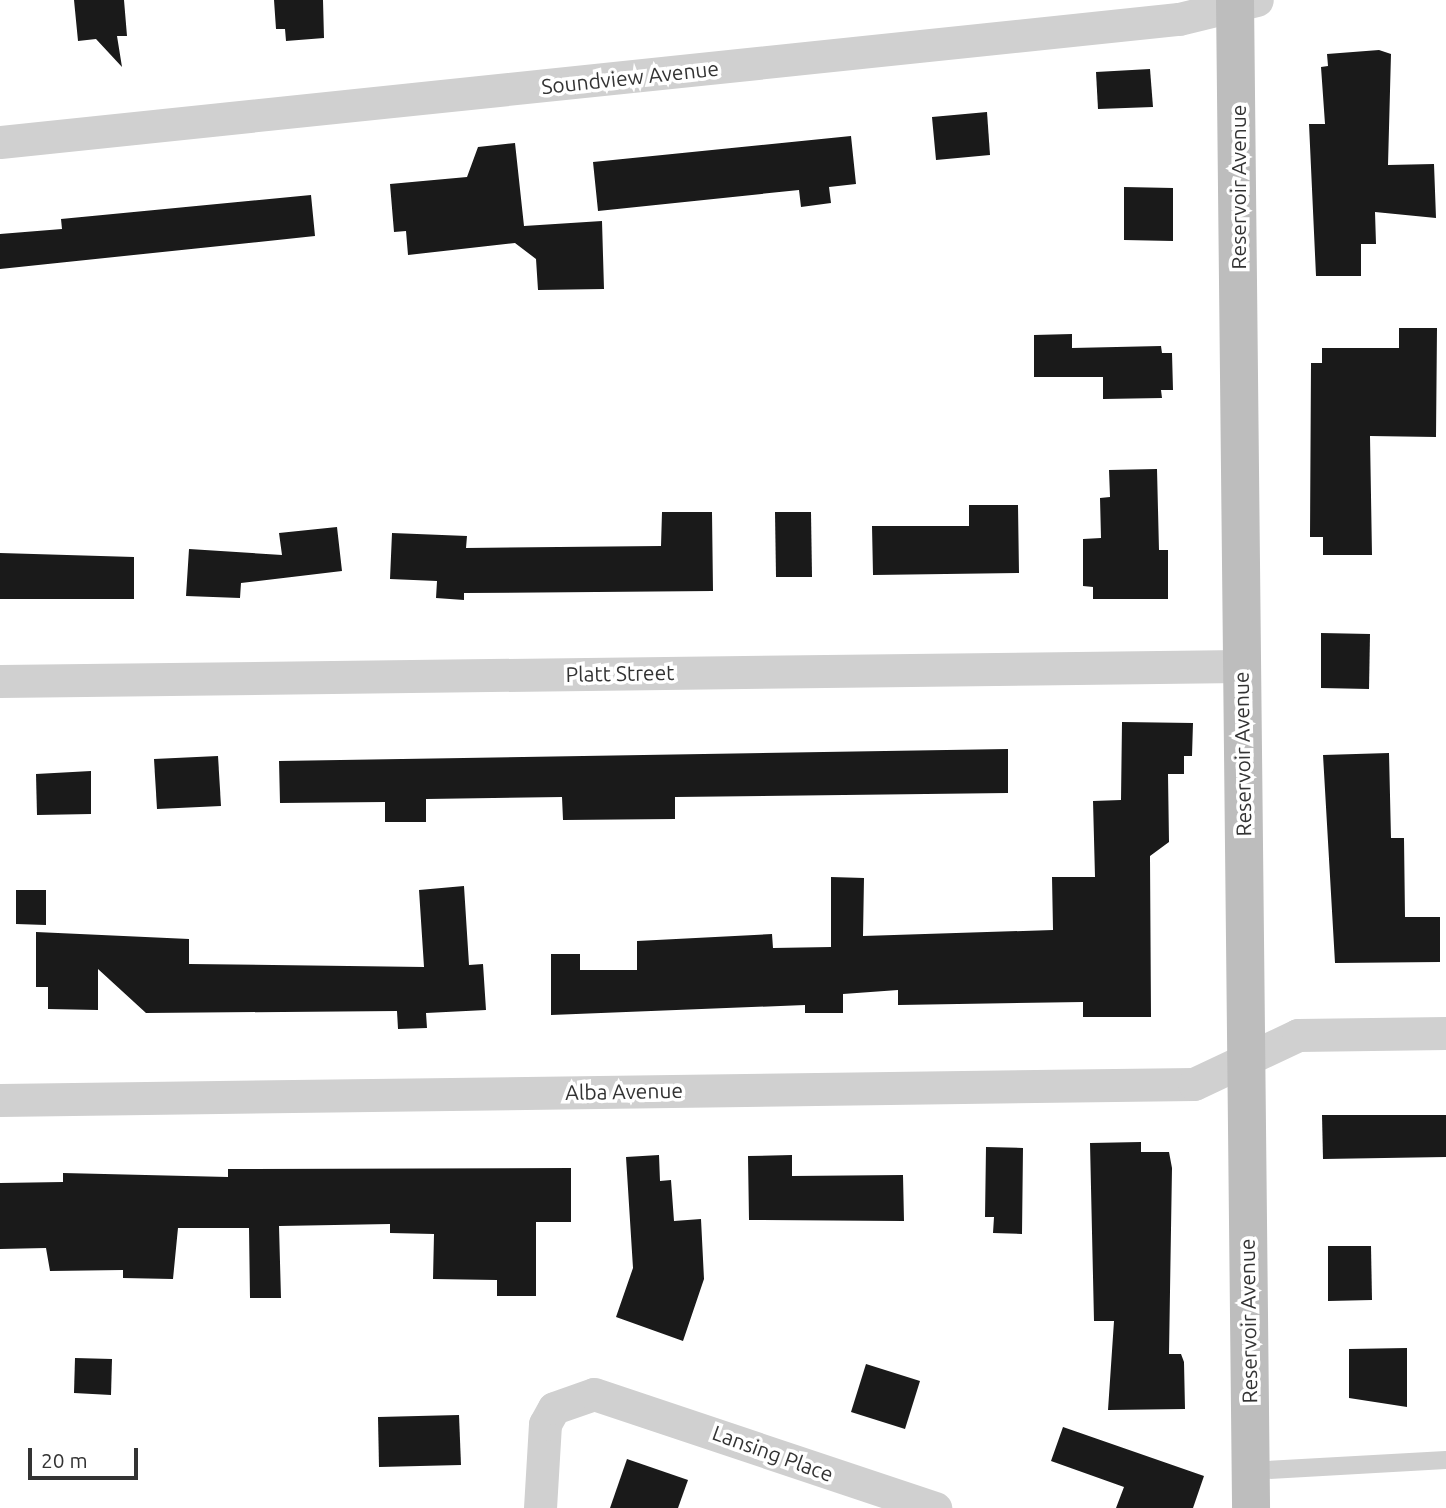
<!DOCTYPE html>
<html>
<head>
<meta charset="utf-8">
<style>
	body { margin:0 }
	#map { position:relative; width:1446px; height:1508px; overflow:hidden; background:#fff; font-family:Ubuntu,sans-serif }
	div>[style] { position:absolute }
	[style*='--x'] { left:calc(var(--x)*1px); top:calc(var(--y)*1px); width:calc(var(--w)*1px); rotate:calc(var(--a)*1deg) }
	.building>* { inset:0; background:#1a1a1a }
	.lane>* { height:18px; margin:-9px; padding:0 9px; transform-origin:9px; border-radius:9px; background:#d0d0d0 }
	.street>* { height:33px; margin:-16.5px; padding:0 16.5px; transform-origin:16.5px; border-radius:16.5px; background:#d0d0d0 }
	.secondary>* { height:38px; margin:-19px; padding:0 19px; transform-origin:19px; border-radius:19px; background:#bdbdbd }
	span { translate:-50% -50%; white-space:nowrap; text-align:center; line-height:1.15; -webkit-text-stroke:7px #fff; paint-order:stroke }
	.street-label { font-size:21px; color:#333 }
	.scale { position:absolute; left:28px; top:1448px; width:110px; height:32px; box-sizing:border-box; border:4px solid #333; border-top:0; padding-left:9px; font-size:21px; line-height:24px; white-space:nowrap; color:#333; -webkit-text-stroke:5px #fff; paint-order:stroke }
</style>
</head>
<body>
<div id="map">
	<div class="building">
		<i style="clip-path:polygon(74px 0,124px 0,127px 36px,117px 36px,122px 67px,96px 39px,78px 41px)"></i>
		<i style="clip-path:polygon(274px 0,323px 0,324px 38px,286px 41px,285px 29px,276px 29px)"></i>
		<i style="clip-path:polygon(1379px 50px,1391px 54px,1388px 165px,1434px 164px,1436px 218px,1375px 212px,1376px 244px,1361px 244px,1361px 276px,1316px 276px,1309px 124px,1325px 124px,1321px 67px,1328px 66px,1327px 54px)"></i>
		<i style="clip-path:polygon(1150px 69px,1153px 107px,1098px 109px,1096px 72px)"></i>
		<i style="clip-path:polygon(987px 112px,990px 155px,936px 160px,932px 117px)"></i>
		<i style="clip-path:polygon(851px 136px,856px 184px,829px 187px,831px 203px,801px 207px,799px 190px,598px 211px,593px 162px)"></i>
		<i style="clip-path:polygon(515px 143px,524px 226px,602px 221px,604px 289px,538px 290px,536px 259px,515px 243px,408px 255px,406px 231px,394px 232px,390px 184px,467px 177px,478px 147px)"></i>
		<i style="clip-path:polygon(1124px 187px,1173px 188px,1173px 241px,1124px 240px)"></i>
		<i style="clip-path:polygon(311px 195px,315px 236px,0 269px,0 234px,62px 229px,61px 219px)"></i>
		<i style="clip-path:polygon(1399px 328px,1437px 328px,1436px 437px,1370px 436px,1372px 555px,1323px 555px,1323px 537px,1310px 537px,1311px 363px,1322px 363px,1322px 348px,1399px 348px)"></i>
		<i style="clip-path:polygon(1072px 334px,1072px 348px,1161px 346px,1162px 353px,1172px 353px,1173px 390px,1161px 390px,1162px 398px,1103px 399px,1103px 377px,1034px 377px,1034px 335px)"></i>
		<i style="clip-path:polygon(1157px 469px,1159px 550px,1168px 550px,1168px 599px,1093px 599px,1093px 587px,1083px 586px,1083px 539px,1101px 538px,1100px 498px,1110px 497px,1109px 470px)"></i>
		<i style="clip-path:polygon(969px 505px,1018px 505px,1019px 573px,873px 575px,872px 526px,969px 526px)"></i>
		<i style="clip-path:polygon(662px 512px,712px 512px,713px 591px,464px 593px,464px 600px,436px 598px,437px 581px,390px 579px,392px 533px,467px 536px,466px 548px,661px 546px)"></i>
		<i style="clip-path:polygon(775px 512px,811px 512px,812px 577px,776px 577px)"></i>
		<i style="clip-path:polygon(337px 527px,342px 571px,241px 583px,240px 598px,186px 596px,189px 549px,282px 555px,279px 533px)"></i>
		<i style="clip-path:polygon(0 553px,134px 557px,134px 599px,0 599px)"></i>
		<i style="clip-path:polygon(1321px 633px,1370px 634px,1369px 689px,1321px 688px)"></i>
		<i style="clip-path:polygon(1122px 722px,1193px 723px,1192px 756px,1184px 756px,1184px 774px,1168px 774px,1169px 842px,1150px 856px,1151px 1017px,1083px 1017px,1083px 1002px,898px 1005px,898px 990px,843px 994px,843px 1013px,805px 1013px,805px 1005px,551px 1015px,551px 954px,580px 954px,580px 970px,637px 970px,637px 941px,772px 934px,773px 948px,831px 947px,831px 877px,864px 878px,863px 936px,1053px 930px,1052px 877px,1095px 877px,1093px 801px,1121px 800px)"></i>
		<i style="clip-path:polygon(1008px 749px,1008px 793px,675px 797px,675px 819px,563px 820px,562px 797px,426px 799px,426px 822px,385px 822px,385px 802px,280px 803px,279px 761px)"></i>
		<i style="clip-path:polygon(1389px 753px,1391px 838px,1404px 838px,1405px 917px,1440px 917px,1440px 962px,1335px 963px,1323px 755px)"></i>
		<i style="clip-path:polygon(218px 756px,221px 806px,157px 809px,154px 759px)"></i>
		<i style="clip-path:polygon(91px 771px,91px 814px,37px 815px,36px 774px)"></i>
		<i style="clip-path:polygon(464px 886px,469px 965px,483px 964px,486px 1010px,426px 1013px,427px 1028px,398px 1029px,397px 1011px,146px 1013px,98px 969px,98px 1010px,48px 1009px,48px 987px,36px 987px,36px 932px,189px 939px,189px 964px,424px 967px,419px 890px)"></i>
		<i style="clip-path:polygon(16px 890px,46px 890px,46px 925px,16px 924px)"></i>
		<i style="clip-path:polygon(1322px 1115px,1446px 1115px,1446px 1157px,1323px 1159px)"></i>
		<i style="clip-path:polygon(1141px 1142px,1141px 1152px,1169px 1152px,1172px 1168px,1169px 1354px,1181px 1354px,1184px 1362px,1185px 1409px,1108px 1410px,1114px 1321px,1094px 1321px,1090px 1143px)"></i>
		<i style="clip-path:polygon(986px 1147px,1023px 1148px,1022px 1234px,993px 1233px,994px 1217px,985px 1217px)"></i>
		<i style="clip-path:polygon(659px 1155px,660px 1181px,671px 1180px,674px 1221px,701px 1219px,704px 1279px,683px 1341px,616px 1317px,633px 1268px,626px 1157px)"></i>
		<i style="clip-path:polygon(792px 1155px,792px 1176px,903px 1175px,904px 1221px,749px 1220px,748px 1156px)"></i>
		<i style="clip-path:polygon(571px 1168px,571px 1222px,536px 1222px,536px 1296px,497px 1296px,497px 1280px,433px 1279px,434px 1234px,390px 1233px,390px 1224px,279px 1226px,281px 1298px,250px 1298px,249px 1228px,178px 1228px,173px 1279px,123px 1278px,123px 1270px,50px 1271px,46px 1248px,0 1249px,0 1183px,63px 1182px,63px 1173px,228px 1177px,228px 1169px)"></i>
		<i style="clip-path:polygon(1328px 1246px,1371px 1246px,1372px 1300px,1328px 1301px)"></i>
		<i style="clip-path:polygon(1407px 1348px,1407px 1407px,1349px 1398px,1349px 1349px)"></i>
		<i style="clip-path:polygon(75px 1358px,112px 1359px,111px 1395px,74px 1393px)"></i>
		<i style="clip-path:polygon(866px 1364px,920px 1381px,905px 1429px,851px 1412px)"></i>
		<i style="clip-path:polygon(459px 1415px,461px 1465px,379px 1467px,378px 1417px)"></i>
		<i style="clip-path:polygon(1063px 1427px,1204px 1476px,1193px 1508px,1116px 1508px,1124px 1487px,1051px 1461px)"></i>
		<i style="clip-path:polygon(627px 1459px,688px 1480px,678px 1508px,610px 1508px)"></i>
	</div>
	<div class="lane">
		<i style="--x:1250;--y:1471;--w:196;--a:-3.2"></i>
	</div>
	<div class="street">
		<i style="--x:0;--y:142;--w:1185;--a:-5.96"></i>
		<i style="--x:1179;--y:19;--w:80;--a:-13.7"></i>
		<i style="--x:0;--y:681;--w:1241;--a:-0.69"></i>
		<i style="--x:0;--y:1100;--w:1194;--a:-0.77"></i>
		<i style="--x:1194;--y:1084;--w:115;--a:-25.2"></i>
		<i style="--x:1298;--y:1035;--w:148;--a:-0.8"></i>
		<i style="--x:540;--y:1508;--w:84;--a:-86.6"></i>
		<i style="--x:545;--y:1424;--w:18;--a:-61"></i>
		<i style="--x:554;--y:1408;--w:42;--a:-19.3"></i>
		<i style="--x:594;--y:1394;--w:360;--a:18.5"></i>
	</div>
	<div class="secondary">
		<i style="--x:1235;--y:0;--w:1508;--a:89.39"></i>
	</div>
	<div class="street-label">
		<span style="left:630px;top:77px;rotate:-6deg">Soundview Avenue</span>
		<span style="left:1238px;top:187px;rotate:-90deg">Reservoir Avenue</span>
		<span style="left:620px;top:673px;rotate:-1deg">Platt Street</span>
		<span style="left:1242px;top:754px;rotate:-91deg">Reservoir Avenue</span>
		<span style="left:624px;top:1091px;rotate:-1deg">Alba Avenue</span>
		<span style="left:1248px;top:1321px;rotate:-91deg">Reservoir Avenue</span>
		<span style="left:773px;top:1453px;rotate:20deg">Lansing Place</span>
	</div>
	<div class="scale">20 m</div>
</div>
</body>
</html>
